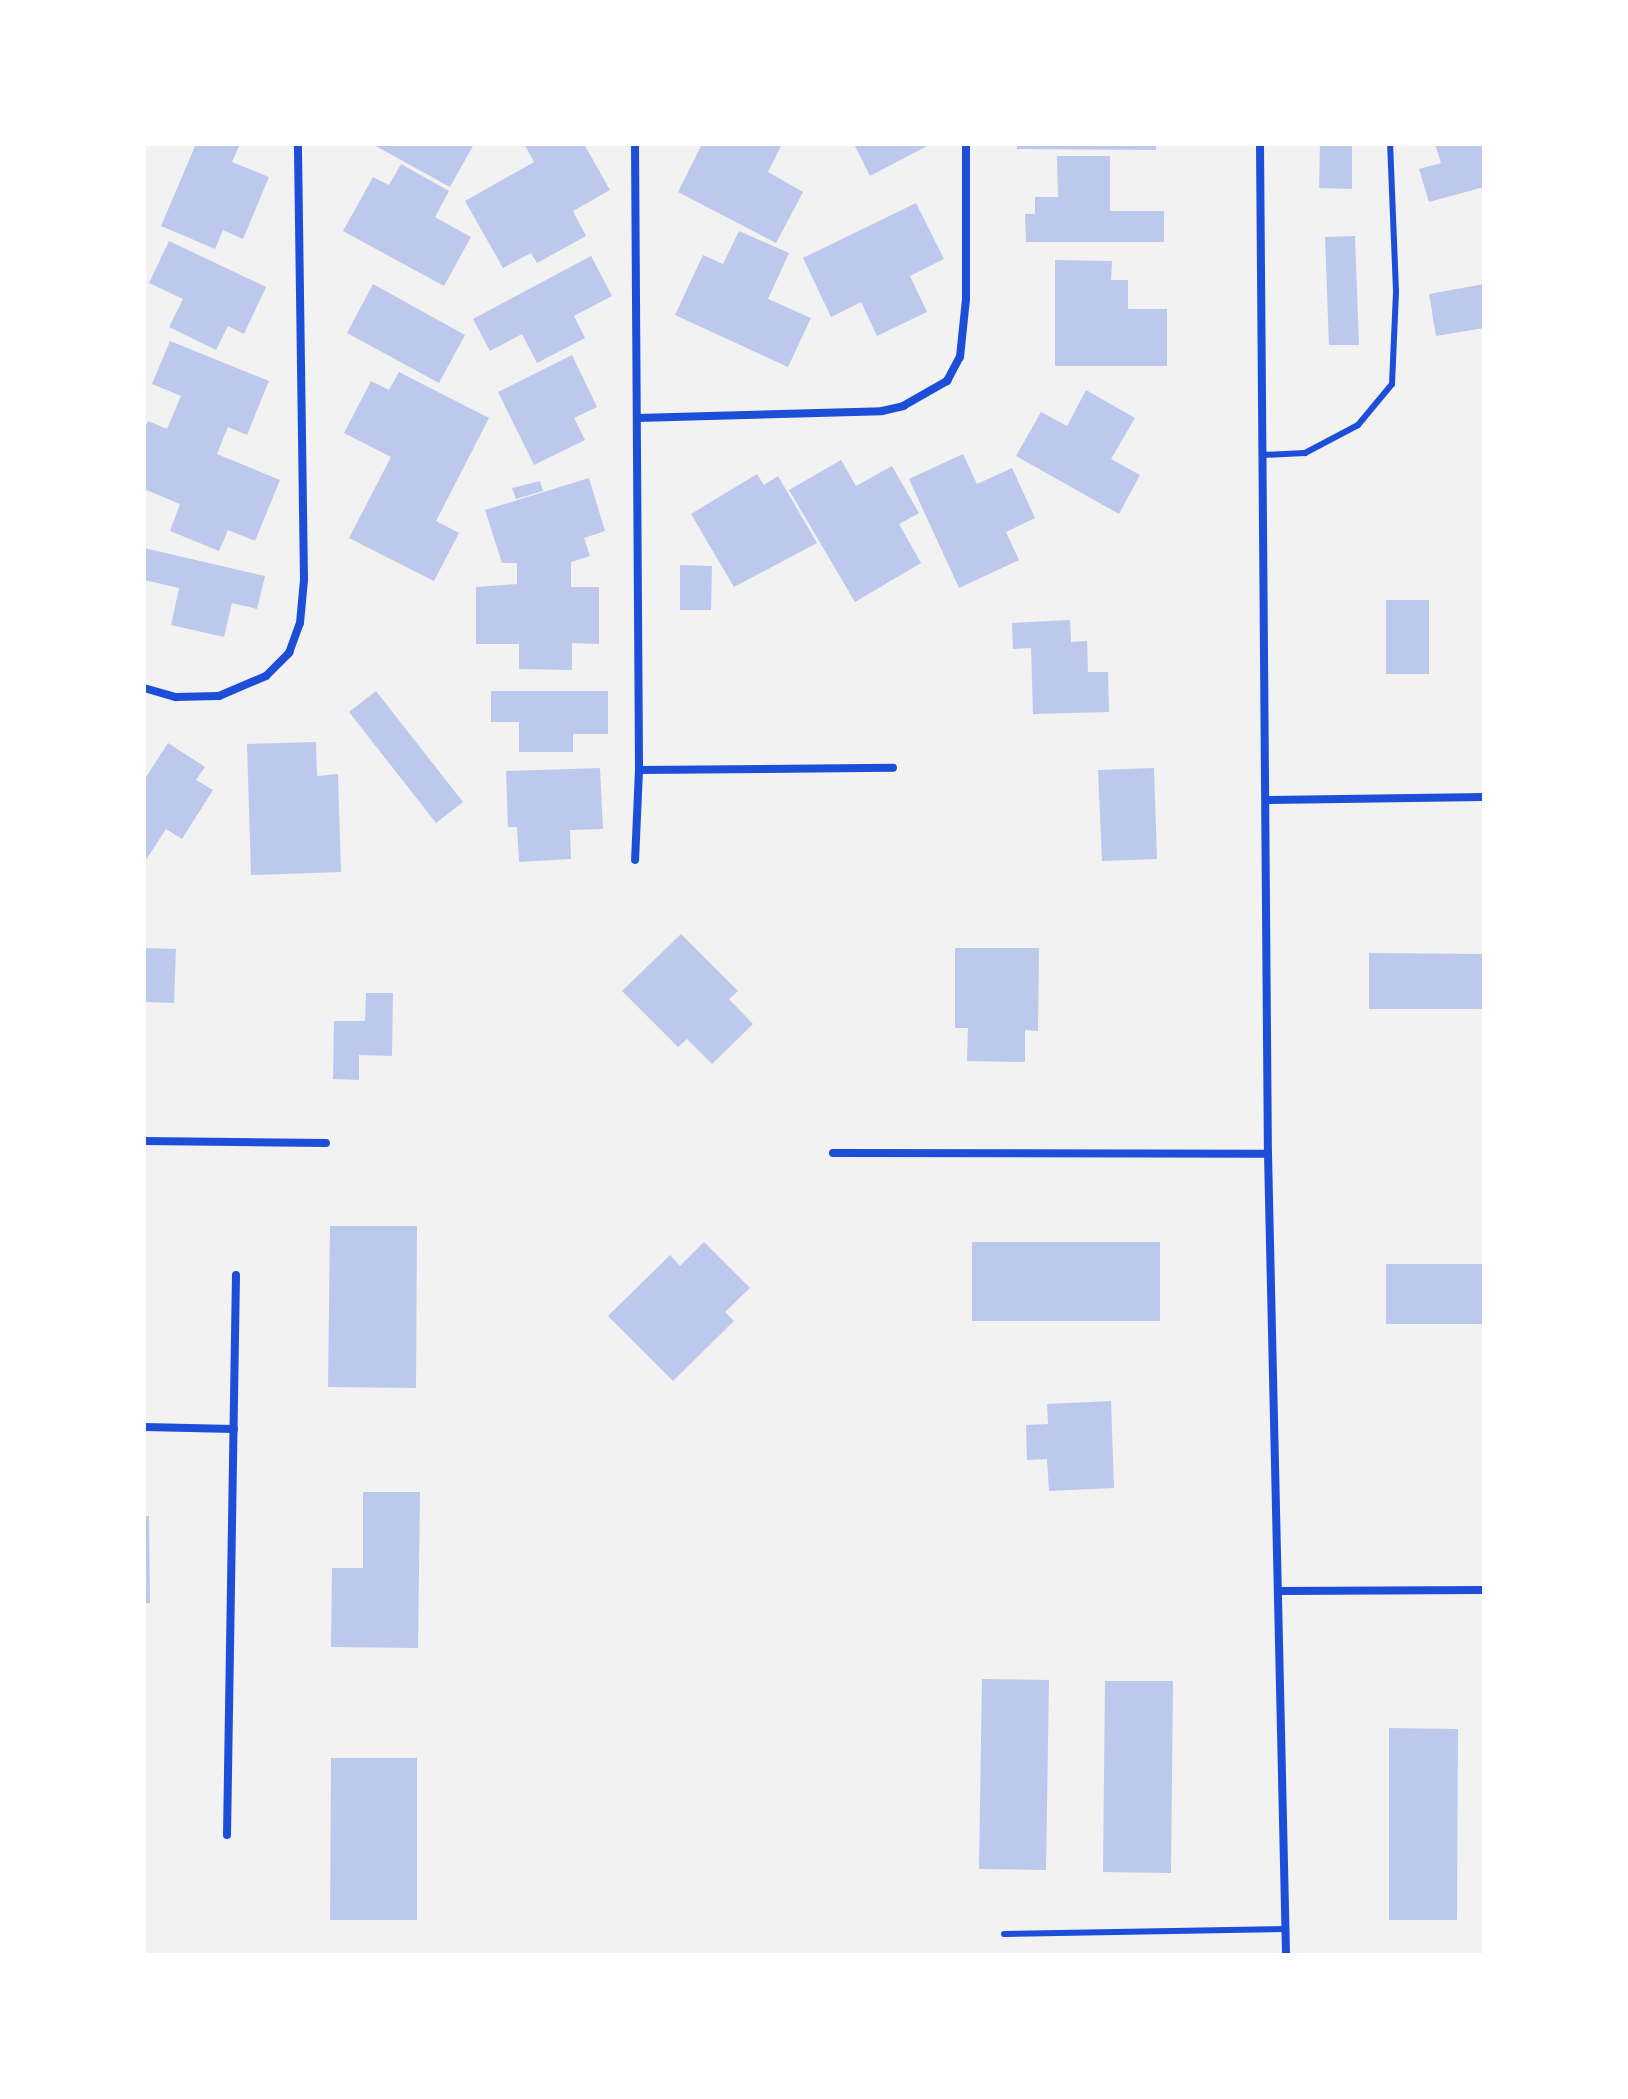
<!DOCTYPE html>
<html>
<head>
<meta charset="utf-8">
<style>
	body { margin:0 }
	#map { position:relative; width:1628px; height:2099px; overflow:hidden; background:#f2f2f2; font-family:Montserrat,sans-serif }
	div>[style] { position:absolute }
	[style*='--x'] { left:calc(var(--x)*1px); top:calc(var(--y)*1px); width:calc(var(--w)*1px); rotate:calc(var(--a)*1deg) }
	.building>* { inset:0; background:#bdc9ec }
	.service>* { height:6px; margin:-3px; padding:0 3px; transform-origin:3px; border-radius:3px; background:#1d4ed8 }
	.minor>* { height:8px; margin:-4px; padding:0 4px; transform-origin:4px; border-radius:4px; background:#1d4ed8 }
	span { translate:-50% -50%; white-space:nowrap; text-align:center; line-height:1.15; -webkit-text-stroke:8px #fff; paint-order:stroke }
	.frame { position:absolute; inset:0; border:146px solid #fff; pointer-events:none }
</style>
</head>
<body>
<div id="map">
	<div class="building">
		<i style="clip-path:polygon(196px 144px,240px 144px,232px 162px,269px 177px,243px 239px,223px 230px,215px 249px,161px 226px)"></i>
		<i style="clip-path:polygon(372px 144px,474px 144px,450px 187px)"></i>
		<i style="clip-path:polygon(524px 144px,584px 144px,610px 190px,573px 211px,586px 236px,537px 263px,531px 253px,503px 268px,465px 201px,534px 162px)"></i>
		<i style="clip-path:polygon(702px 144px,782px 144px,768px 172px,803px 192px,776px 243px,678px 192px)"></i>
		<i style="clip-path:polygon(854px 144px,931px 144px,870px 176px)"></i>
		<i style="clip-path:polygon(1017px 144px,1156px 144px,1156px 150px,1017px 149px)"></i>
		<i style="clip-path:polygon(1320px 144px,1352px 144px,1352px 189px,1319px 188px)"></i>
		<i style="clip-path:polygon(1435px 144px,1484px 144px,1484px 187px,1429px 202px,1419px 169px,1441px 163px)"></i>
		<i style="clip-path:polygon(1057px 156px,1110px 156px,1110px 211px,1164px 211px,1164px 242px,1026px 242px,1025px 214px,1035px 214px,1035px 197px,1058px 197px)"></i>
		<i style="clip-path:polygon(401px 164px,449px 191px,435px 217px,471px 237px,444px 286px,343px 231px,373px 177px,389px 185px)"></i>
		<i style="clip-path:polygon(916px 203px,944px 259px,910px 276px,927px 312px,877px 336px,861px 302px,831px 317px,803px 258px)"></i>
		<i style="clip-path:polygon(739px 231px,789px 253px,768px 299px,811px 318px,788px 367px,675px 315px,703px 255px,723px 264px)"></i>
		<i style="clip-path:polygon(1355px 236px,1359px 345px,1329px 345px,1325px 237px)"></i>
		<i style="clip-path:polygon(169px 241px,266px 287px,244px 334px,228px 326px,216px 350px,169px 327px,183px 299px,149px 283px)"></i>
		<i style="clip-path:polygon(591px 256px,612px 296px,574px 316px,585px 338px,537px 363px,522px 334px,490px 351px,473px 319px)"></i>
		<i style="clip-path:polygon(1055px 260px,1112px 261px,1111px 280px,1128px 280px,1128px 309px,1167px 309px,1167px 366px,1055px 366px)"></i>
		<i style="clip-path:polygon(373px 284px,465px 335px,439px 383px,347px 333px)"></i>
		<i style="clip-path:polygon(1484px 284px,1484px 328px,1436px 336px,1429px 294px)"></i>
		<i style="clip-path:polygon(170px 341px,269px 381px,247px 435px,228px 427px,217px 454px,280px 480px,255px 541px,228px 530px,219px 551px,170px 531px,180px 504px,144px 489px,144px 430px,148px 421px,167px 429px,181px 396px,152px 384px)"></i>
		<i style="clip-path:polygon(572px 355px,597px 407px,574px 418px,585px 440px,534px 465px,498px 392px)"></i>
		<i style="clip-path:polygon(399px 372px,489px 418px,436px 521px,459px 533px,434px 581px,349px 538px,391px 457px,344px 433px,371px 381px,389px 390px)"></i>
		<i style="clip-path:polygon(1086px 390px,1135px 418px,1111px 459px,1140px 475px,1119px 514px,1016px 456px,1041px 412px,1067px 426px)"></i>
		<i style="clip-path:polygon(963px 454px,977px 484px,1012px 468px,1035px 518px,1006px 532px,1019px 560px,959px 588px,909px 479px)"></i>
		<i style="clip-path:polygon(841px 460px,856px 486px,892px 466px,919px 513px,899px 524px,921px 563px,855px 602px,789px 490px)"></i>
		<i style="clip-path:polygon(757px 474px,764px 485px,778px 476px,817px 543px,734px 587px,691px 514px)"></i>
		<i style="clip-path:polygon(589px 478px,605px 531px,584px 538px,590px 556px,571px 562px,571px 587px,599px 587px,599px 644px,572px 643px,572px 670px,519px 669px,519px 644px,476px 644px,476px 587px,517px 584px,517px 563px,502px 563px,485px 510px)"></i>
		<i style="clip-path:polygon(540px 481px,543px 491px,516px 499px,512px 488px)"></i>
		<i style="clip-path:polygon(144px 548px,265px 576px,257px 609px,232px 603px,224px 637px,171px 625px,179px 588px,144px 580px)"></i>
		<i style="clip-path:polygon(680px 565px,712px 566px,711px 610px,680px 610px)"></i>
		<i style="clip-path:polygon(1386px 600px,1429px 600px,1429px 674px,1386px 674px)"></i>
		<i style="clip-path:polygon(1070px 620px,1071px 642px,1087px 641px,1088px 672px,1108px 672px,1109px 712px,1033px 714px,1031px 648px,1013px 649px,1012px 623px)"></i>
		<i style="clip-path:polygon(376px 691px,463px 802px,436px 823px,349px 712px)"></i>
		<i style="clip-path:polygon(491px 691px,608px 691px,608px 734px,573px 734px,573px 752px,519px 752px,519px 722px,491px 722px)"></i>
		<i style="clip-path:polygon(316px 742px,317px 776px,338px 774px,341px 872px,251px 875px,247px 744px)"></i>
		<i style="clip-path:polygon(168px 743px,205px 767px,196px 780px,213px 790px,182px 839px,166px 829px,144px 863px,144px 780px)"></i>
		<i style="clip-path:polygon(600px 768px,603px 829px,570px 830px,571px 859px,519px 862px,517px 827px,508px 827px,506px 771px)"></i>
		<i style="clip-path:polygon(1154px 768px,1157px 859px,1102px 861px,1098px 770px)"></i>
		<i style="clip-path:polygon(681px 934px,738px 991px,729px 999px,753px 1024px,712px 1064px,687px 1039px,678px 1047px,622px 991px)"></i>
		<i style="clip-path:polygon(144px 948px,176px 949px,174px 1003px,144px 1002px)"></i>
		<i style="clip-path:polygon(955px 948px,1039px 948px,1038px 1031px,1025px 1030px,1025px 1062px,967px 1061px,968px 1028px,955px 1028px)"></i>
		<i style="clip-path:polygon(1369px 953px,1483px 954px,1483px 1009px,1369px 1009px)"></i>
		<i style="clip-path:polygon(366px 993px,393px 993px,392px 1056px,359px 1055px,359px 1080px,333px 1079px,334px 1021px,365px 1021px)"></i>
		<i style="clip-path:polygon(330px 1226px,417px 1226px,416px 1388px,328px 1387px)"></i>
		<i style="clip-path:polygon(704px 1242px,750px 1288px,725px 1312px,734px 1321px,673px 1381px,608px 1316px,670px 1255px,680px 1266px)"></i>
		<i style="clip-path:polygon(972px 1242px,1160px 1242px,1160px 1321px,972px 1321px)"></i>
		<i style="clip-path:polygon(1386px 1264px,1484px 1264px,1484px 1324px,1386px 1324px)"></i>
		<i style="clip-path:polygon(1111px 1401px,1114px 1488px,1049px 1491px,1047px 1459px,1027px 1460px,1026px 1425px,1048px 1424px,1047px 1404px)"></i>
		<i style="clip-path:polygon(363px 1492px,420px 1492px,418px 1648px,331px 1647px,332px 1568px,363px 1568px)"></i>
		<i style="clip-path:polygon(144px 1516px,149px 1516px,150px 1603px,144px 1603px)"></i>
		<i style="clip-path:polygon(982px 1679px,1049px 1680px,1046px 1870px,979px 1869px)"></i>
		<i style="clip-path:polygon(1105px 1681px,1173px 1681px,1171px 1873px,1103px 1872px)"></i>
		<i style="clip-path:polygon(1389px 1728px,1458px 1729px,1457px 1920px,1389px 1920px)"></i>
		<i style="clip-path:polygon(331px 1758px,417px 1758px,417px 1920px,330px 1920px)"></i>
	</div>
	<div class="service">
		<i style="--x:1263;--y:455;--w:42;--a:-2.7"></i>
		<i style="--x:1305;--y:453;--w:60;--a:-27.8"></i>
		<i style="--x:1358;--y:425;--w:53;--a:-50.3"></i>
		<i style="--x:1392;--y:384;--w:93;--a:-87.5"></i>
		<i style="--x:1396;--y:291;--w:147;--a:-92.3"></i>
		<i style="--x:1004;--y:1934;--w:282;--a:-1"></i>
	</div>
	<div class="minor">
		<i style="--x:635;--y:144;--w:626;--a:89.63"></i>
		<i style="--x:639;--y:770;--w:90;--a:92.5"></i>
		<i style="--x:1260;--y:144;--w:1010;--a:89.55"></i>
		<i style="--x:1268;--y:1154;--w:801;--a:88.71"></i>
		<i style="--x:637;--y:418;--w:245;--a:-1.6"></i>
		<i style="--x:882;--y:411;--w:22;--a:-13"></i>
		<i style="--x:903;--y:406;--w:51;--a:-29.6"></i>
		<i style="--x:947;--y:381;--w:27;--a:-62"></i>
		<i style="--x:960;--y:357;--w:58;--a:-84.1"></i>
		<i style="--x:966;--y:299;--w:155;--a:-90"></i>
		<i style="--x:144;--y:688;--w:33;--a:16"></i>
		<i style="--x:176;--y:697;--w:43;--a:-1.3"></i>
		<i style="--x:219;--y:696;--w:51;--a:-23.1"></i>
		<i style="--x:266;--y:676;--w:33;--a:-45"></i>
		<i style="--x:289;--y:653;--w:32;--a:-70"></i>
		<i style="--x:300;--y:623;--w:43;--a:-84.7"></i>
		<i style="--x:304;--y:580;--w:436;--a:-90.8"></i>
		<i style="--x:639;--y:770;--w:254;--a:-0.5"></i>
		<i style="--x:1266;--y:800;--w:218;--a:-0.8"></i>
		<i style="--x:144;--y:1141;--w:182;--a:0.6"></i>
		<i style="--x:833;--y:1153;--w:435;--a:0.1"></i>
		<i style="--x:144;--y:1427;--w:90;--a:1.3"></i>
		<i style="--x:1280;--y:1591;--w:204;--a:-0.3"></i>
		<i style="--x:227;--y:1835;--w:560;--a:-89.08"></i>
	</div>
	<div class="frame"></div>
</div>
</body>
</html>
